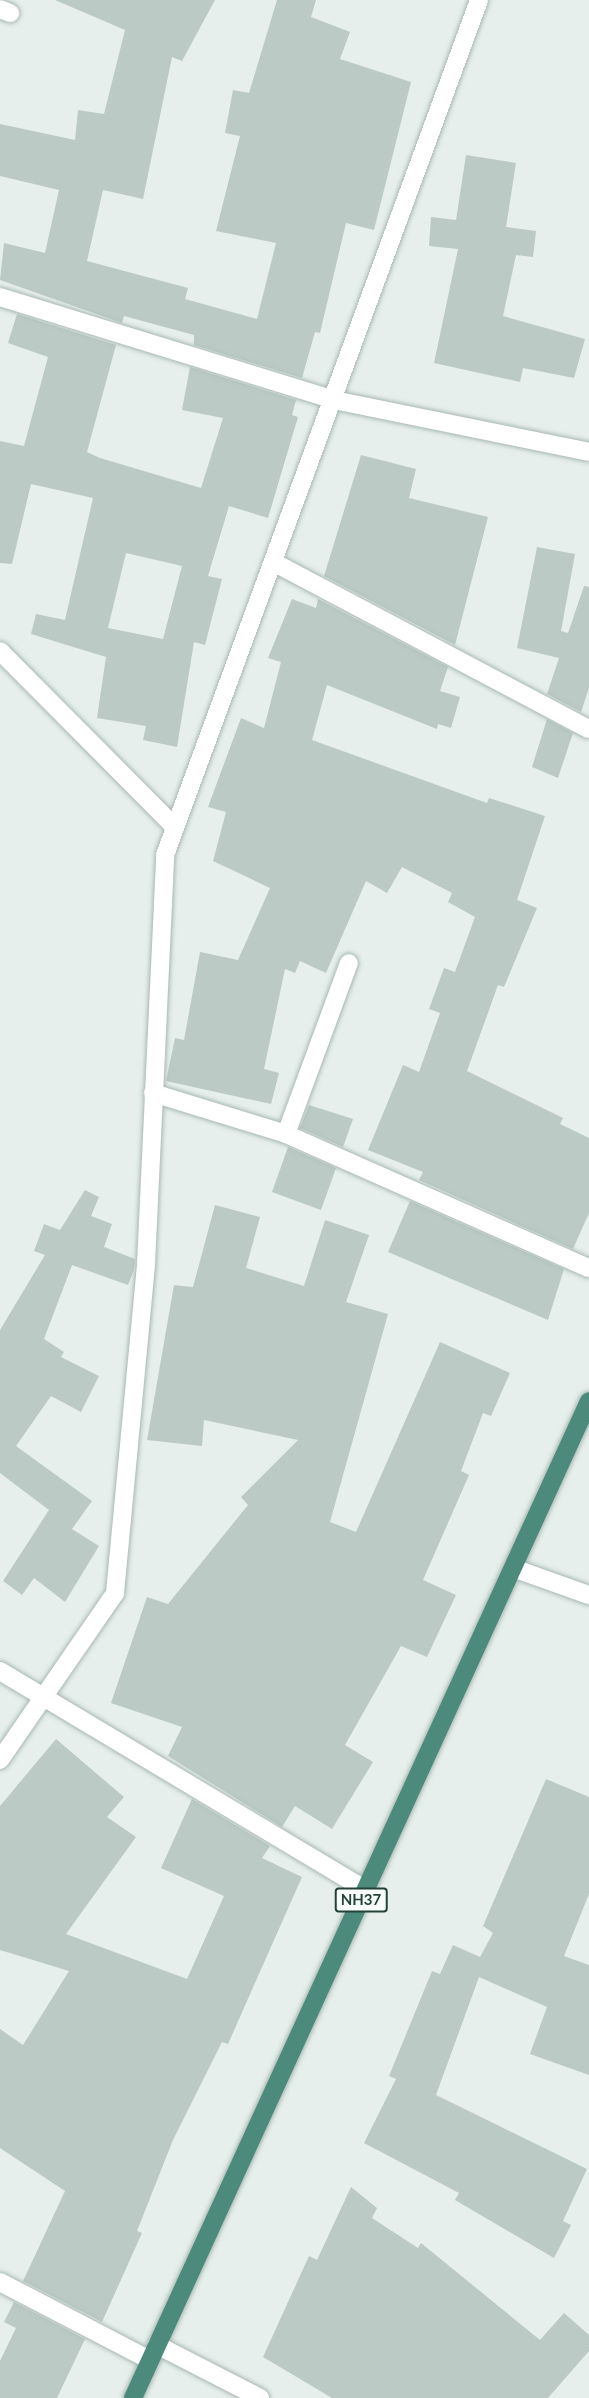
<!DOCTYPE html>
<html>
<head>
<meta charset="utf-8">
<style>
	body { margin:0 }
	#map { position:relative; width:589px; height:2398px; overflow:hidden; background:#e6efeb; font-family:Lato,sans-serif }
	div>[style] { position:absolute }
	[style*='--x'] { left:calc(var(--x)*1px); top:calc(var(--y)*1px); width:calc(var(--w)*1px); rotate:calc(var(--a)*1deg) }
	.building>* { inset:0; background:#bbcac4 }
	.roads { filter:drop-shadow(0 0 2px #a8b8b2) drop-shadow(0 0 2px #a8b8b2) }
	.service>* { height:18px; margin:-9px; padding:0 9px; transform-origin:9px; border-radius:9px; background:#fff }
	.minor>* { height:18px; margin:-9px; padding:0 9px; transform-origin:9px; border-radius:9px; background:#fff }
	.tertiary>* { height:18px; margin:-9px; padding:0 9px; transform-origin:9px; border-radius:9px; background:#fff }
	.trunk>* { height:18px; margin:-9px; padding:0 9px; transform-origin:9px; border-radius:9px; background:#4c8a7c }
	span { translate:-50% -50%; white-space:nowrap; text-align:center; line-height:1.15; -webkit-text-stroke:6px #f7fbf9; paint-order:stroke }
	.shield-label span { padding:2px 4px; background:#f7fbf9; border:2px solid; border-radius:4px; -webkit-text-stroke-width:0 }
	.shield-label { font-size:15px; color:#24423a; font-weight:700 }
</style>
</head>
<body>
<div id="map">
	<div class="building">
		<i style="clip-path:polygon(55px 0,215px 0,182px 61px,172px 57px,143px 199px,103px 190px,87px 261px,188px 288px,185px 299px,257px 319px,276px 243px,216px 231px,240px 136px,225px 133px,233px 90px,249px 93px,277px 0,316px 0,311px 17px,350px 32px,340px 59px,411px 82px,374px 230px,346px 223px,320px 333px,315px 332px,302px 378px,194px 345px,194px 335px,124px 316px,122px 323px,0 280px,4px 243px,45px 253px,59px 190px,0 176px,0 124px,75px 140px,78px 110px,104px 114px,125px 30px)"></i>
		<i style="clip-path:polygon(466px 155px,516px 163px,506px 227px,536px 231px,533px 257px,516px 255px,503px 316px,585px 339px,574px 378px,523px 368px,520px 382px,434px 363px,458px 249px,429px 246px,431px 217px,456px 220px)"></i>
		<i style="clip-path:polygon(evenodd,17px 314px,116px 345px,87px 452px,100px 458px,201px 488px,223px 418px,182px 410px,190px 367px,296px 400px,292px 415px,298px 417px,268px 518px,229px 506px,208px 576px,222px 579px,205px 645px,194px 642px,177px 747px,143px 740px,146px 726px,97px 718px,106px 657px,31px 634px,36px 614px,65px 620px,93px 498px,31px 484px,12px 564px,0 563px,0 441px,24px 446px,48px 357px,8px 343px,17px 314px,126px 553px,182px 566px,163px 639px,108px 628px,126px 553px)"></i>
		<i style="clip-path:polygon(361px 455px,416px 469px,409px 498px,488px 517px,455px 645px,324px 576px)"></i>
		<i style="clip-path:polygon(537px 547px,575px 554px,561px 631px,568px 633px,584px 586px,589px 587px,589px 688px,581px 712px,547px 694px,559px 658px,517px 648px)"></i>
		<i style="clip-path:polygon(292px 599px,316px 608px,318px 599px,448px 667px,440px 691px,460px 697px,451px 728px,438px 724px,437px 729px,327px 685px,312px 740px,487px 803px,489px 798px,545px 816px,517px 900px,537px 908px,504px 987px,498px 985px,467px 1071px,563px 1118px,560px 1124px,589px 1138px,589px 1213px,573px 1249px,419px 1180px,423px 1172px,368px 1150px,403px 1065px,419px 1072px,440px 1013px,429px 1009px,444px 968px,455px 972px,475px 917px,448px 902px,452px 893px,402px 867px,387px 893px,366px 881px,326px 973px,300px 961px,295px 973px,285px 969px,264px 1069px,279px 1073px,271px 1104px,166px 1081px,175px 1038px,184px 1040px,200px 952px,238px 960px,270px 888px,213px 861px,226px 812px,208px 807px,241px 718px,264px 728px,281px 662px,268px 658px)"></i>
		<i style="clip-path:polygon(547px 719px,573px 733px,558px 778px,532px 767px)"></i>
		<i style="clip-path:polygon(309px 1105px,353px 1119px,343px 1147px,300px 1128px)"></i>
		<i style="clip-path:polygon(288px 1147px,336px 1168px,321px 1210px,272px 1192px)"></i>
		<i style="clip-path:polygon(85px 1190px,99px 1197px,91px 1216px,112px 1224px,104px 1247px,135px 1259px,134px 1270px,128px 1285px,72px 1265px,44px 1339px,64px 1352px,61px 1357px,99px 1376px,81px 1412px,51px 1396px,16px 1446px,92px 1501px,72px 1529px,99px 1546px,65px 1602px,34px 1578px,22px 1595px,3px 1581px,49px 1510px,0 1473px,0 1330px,45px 1255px,34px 1251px,44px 1224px,60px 1230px)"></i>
		<i style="clip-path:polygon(410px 1201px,564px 1269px,548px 1320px,388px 1252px)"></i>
		<i style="clip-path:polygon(215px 1205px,260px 1217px,246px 1268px,304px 1286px,325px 1220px,369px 1235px,346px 1302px,388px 1314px,330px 1522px,356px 1532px,440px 1342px,510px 1373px,491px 1416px,483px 1413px,461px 1471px,469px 1475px,423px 1580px,456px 1595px,427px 1657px,401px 1646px,345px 1745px,373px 1762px,332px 1829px,295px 1806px,282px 1827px,168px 1756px,182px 1727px,111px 1703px,147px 1597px,168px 1604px,248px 1505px,241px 1497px,298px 1440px,204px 1420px,202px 1446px,147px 1440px,174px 1285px,193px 1287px)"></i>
		<i style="clip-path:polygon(56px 1739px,124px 1797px,107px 1817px,136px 1837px,66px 1934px,187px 1979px,224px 1896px,161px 1868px,192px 1799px,270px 1846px,262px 1858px,302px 1877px,228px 2044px,222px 2042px,173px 2140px,137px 2231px,142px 2233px,102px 2322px,23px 2281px,65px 2191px,0 2148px,0 2029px,23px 2045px,69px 1971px,0 1950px,0 1806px)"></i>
		<i style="clip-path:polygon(546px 1779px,589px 1797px,589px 1894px,564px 1956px,589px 1965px,589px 2075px,530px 2054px,547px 2007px,479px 1977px,436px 2095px,587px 2169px,563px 2221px,571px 2225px,554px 2258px,455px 2200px,459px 2193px,364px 2143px,396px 2079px,389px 2076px,432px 1971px,440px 1974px,453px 1945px,480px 1957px,493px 1933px,483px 1926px)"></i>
		<i style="clip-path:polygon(351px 2187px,377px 2208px,372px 2218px,418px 2248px,421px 2243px,540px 2340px,564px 2313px,589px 2335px,589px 2351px,548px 2398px,332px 2398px,263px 2357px,309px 2256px,317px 2260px)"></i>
		<i style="clip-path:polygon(14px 2302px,85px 2339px,57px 2398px,0 2398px,0 2361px,16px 2328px,4px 2322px)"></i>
	</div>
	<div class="roads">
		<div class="service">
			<i style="--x:0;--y:9;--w:11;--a:22"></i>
		</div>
		<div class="minor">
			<i style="--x:0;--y:297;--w:350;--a:17.1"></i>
			<i style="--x:334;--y:400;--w:260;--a:11.5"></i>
			<i style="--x:273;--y:562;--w:357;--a:27.9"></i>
			<i style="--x:0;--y:651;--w:248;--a:45.2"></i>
			<i style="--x:153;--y:1093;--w:139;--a:17.1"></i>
			<i style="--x:286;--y:1134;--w:331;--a:23.9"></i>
			<i style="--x:286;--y:1134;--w:182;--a:-69.8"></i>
			<i style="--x:513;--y:1568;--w:81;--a:19.6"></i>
			<i style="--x:0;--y:1671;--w:427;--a:30.9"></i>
			<i style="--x:0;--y:1760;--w:203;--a:-55.4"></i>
			<i style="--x:115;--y:1593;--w:330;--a:-84.6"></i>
			<i style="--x:146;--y:1264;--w:409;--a:-87.3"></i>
			<i style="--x:165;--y:855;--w:911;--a:-69.83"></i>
			<i style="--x:0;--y:2282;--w:169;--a:27.5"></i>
		</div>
		<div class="tertiary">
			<i style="--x:157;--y:2345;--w:116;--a:27.2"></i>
		</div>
		<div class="trunk">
			<i style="--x:133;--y:2398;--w:1096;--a:-65.42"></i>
		</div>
	</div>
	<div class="shield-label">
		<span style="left:361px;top:1900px">NH37</span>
	</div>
</div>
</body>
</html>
